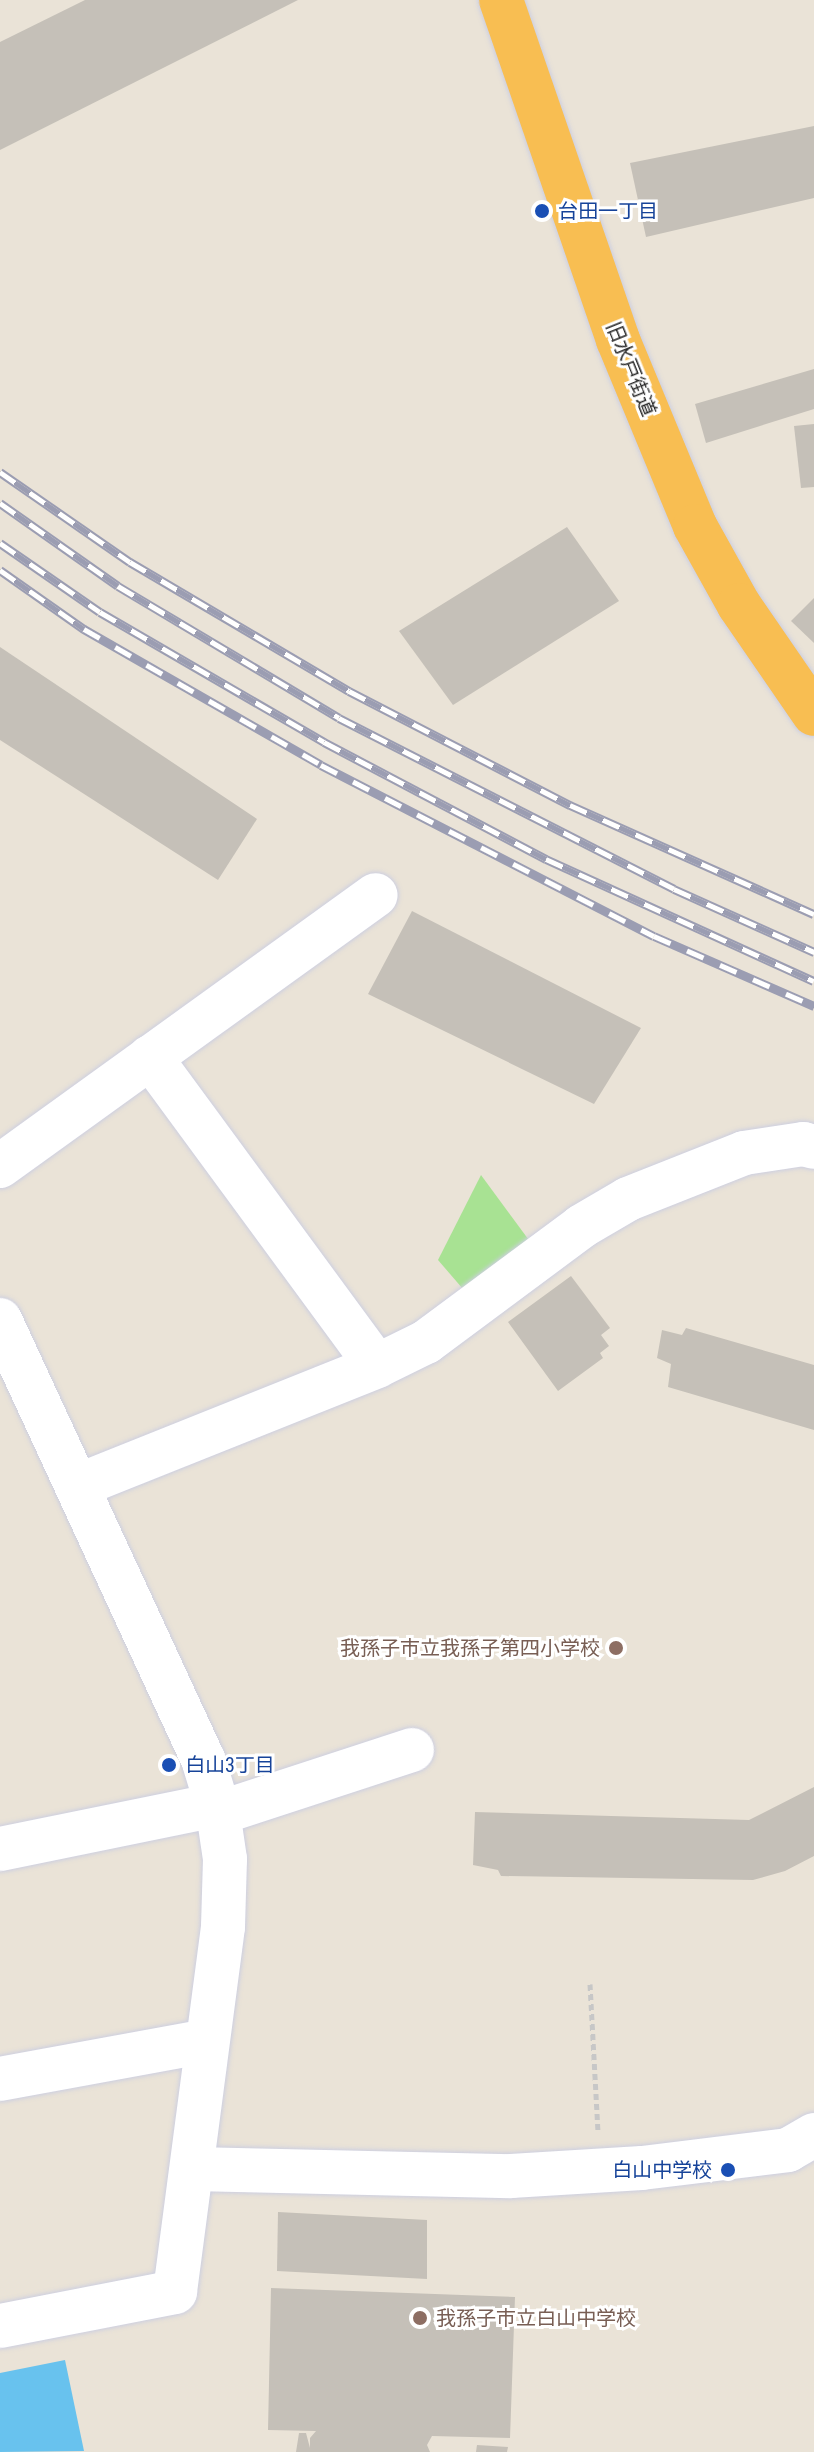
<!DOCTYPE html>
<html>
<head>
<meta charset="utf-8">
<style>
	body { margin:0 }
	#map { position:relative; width:814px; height:2452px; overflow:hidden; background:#eae3d7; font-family:"Roboto Condensed","Noto Sans JP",sans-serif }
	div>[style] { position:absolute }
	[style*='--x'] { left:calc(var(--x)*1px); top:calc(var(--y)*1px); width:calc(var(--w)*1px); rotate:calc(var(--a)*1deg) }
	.green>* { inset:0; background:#a8e293 }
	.water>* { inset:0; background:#68c2ee }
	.building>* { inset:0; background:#c5c0b8 }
	.path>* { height:5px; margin-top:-2.5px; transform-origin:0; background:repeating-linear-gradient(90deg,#c7c7c7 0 6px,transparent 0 10px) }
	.roads { filter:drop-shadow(0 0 2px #cdcfe0) drop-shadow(0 0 2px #cdcfe0) }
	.minor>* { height:44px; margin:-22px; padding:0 22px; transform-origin:22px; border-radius:22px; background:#fff }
	.trunk>* { height:44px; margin:-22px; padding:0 22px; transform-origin:22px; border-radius:22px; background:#f8be52 }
	.rail>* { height:9px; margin-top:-4.5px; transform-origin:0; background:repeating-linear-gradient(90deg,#fff 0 18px,#9b9db2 0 36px); box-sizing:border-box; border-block:2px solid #9b9db2 }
	.dots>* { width:22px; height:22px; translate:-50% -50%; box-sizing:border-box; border:4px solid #fff; border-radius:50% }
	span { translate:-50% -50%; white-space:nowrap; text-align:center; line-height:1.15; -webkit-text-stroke:6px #fff; paint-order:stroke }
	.transit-label { font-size:20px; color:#164399 }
	.left { translate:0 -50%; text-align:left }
	.right { translate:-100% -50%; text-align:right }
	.street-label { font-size:20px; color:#272727 }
	.education-label { font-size:20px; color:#785e54 }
</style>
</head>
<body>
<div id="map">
	<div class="green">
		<i style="clip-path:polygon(481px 1175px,534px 1247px,469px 1296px,438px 1260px)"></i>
	</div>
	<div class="water">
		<i style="clip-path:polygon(65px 2360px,84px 2451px,0 2452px,0 2373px)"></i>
	</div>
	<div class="building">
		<i style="clip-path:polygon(85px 0,298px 0,0 150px,0 42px)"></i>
		<i style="clip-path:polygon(814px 126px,814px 198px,646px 237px,630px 163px)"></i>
		<i style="clip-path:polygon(814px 369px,814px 409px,706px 443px,695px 404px)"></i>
		<i style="clip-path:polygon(814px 424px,814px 487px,801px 488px,794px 426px)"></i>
		<i style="clip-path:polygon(567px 527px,619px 601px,453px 705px,399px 631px)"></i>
		<i style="clip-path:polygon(814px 598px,814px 643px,791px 621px)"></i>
		<i style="clip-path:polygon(0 647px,257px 819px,218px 880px,0 740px)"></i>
		<i style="clip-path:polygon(412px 911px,641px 1028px,594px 1104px,368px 994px)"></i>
		<i style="clip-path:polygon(571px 1276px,610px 1328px,601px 1335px,609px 1346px,600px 1353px,603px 1358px,558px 1391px,508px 1322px)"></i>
		<i style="clip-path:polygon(686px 1328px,814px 1365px,814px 1430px,668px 1387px,671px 1364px,657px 1358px,662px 1330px,682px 1335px)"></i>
		<i style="clip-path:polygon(814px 1787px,814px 1856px,785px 1871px,753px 1880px,501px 1876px,498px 1870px,473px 1865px,475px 1812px,749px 1820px)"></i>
		<i style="clip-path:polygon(278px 2212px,427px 2220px,427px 2279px,277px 2271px)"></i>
		<i style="clip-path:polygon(271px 2288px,515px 2297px,510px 2438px,432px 2436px,427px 2445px,430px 2452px,296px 2452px,299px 2433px,306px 2433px,310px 2448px,310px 2438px,316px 2431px,268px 2430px)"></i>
		<i style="clip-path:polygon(477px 2445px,508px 2447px,507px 2452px,476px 2452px)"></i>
	</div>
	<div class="path">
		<i style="--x:590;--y:1984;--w:146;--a:86.9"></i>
	</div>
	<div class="roads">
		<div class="minor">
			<i style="--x:150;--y:1057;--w:383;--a:53.7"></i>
			<i style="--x:0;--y:1166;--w:463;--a:-35.8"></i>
			<i style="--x:0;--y:1320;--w:484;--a:65.2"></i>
			<i style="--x:203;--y:1759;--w:48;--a:73.1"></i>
			<i style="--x:217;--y:1805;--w:55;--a:81.6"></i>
			<i style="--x:225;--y:1859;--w:68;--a:91.7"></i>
			<i style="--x:223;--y:1927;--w:368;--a:97.5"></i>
			<i style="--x:175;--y:2292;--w:178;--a:169"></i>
			<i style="--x:80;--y:1485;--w:320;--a:-21.8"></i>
			<i style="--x:377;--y:1366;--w:55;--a:-26.1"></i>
			<i style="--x:426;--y:1342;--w:194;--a:-36.6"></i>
			<i style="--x:582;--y:1226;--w:53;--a:-30.4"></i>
			<i style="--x:628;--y:1199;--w:125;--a:-21.6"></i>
			<i style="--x:744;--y:1153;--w:60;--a:-8.7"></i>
			<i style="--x:803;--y:1144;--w:11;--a:15"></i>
			<i style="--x:219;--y:1813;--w:203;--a:-18.1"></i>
			<i style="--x:0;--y:1849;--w:221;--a:-11.5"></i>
			<i style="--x:0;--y:2079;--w:210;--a:-10.4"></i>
			<i style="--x:193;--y:2169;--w:318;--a:1.3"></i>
			<i style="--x:511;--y:2176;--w:131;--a:-3.5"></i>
			<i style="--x:642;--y:2168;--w:147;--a:-7"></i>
			<i style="--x:788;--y:2150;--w:30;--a:-30"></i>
		</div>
		<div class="trunk">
			<i style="--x:501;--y:0;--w:360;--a:71"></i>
			<i style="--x:618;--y:340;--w:201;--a:67.5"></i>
			<i style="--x:695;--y:526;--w:90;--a:60.9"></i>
			<i style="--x:739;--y:605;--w:132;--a:55.5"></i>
		</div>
	</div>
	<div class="rail">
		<i style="--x:0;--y:472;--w:158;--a:34.7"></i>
		<i style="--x:130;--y:562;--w:254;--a:30.5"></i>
		<i style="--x:349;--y:691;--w:249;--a:27.3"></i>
		<i style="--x:570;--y:805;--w:267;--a:24.1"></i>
		<i style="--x:0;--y:503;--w:144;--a:35.1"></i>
		<i style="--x:118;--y:586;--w:257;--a:30.8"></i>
		<i style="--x:339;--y:718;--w:376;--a:27"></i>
		<i style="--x:674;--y:889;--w:154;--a:24.2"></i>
		<i style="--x:0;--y:543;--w:121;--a:34.6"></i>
		<i style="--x:100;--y:612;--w:259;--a:30.1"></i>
		<i style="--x:324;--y:742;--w:251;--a:27.8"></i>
		<i style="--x:546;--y:859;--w:294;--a:24.5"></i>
		<i style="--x:0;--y:570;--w:103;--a:35.1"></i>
		<i style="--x:84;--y:629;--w:273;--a:29.8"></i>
		<i style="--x:321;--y:765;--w:374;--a:27.2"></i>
		<i style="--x:654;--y:936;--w:175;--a:23.6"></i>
	</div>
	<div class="dots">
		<i style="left:542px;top:211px;background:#1a4fb4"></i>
		<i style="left:616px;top:1648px;background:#8d6e63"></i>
		<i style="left:169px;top:1765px;background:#1a4fb4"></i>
		<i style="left:728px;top:2170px;background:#1a4fb4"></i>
		<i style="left:420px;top:2318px;background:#8d6e63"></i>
	</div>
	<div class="transit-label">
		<span class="left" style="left:558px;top:211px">台田一丁目</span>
		<span class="left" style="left:185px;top:1765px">白山3丁目</span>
		<span class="right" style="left:712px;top:2170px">白山中学校</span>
	</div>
	<div class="street-label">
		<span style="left:631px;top:369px;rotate:68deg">旧水戸街道</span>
	</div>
	<div class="education-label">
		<span class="right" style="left:600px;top:1648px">我孫子市立我孫子第四小学校</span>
		<span class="left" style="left:436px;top:2318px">我孫子市立白山中学校</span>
	</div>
</div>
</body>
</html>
